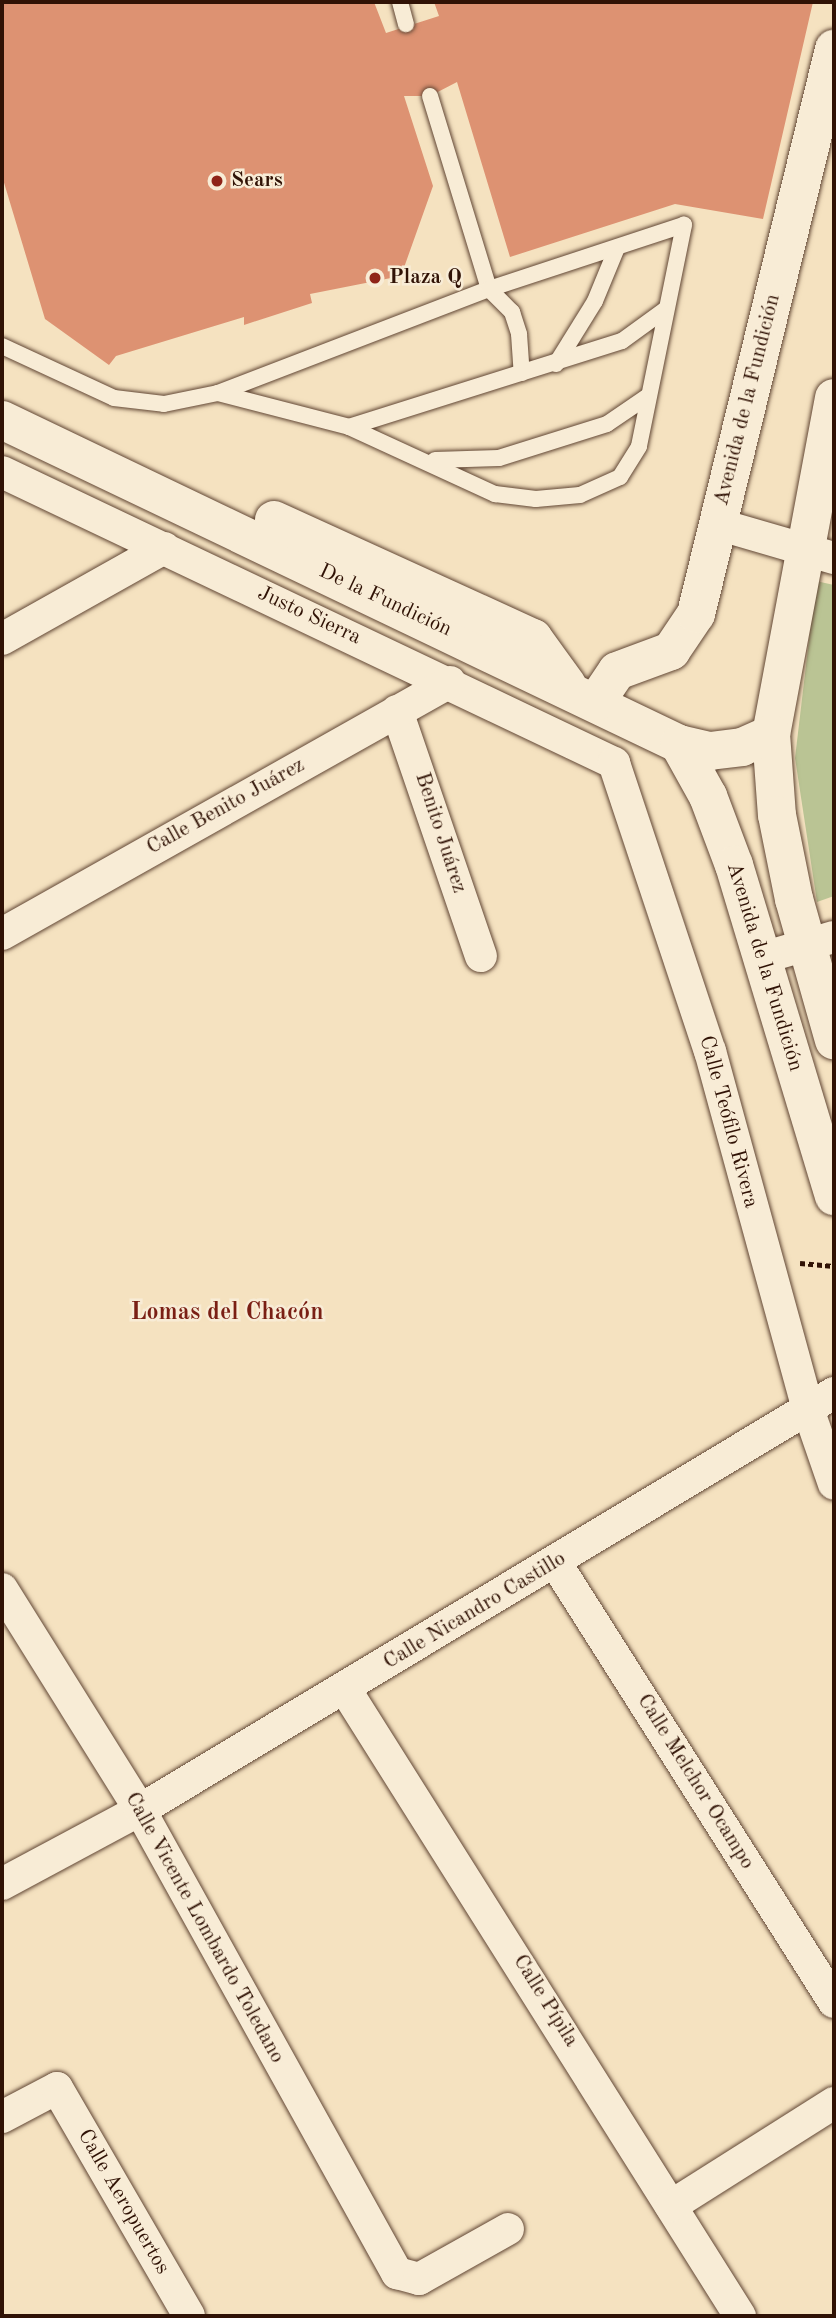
<!DOCTYPE html>
<html>
<head>
<meta charset="utf-8">
<style>
	body { margin:0 }
	#map { position:relative; width:836px; height:2318px; overflow:hidden; background:#f5e2c0; font-family:"Old Standard TT",serif }
	div>[style] { position:absolute }
	[style*='--x'] { left:calc(var(--x)*1px); top:calc(var(--y)*1px); width:calc(var(--w)*1px); rotate:calc(var(--a)*1deg) }
	.green>* { inset:0; background:#bac494 }
	.building>* { inset:0; background:#dd9272 }
	.path>* { height:4.5px; margin-top:-2.25px; transform-origin:0; background:repeating-linear-gradient(90deg,#301205 0 5px,transparent 0 8.5px) }
	.roads { filter:drop-shadow(0 0 2px #614634) drop-shadow(0 0 2px #614634) }
	.lane>* { height:16px; margin:-8px; padding:0 8px; transform-origin:8px; border-radius:8px; background:#f8ecd6 }
	.street>* { height:32px; margin:-16px; padding:0 16px; transform-origin:16px; border-radius:16px; background:#f8ecd6 }
	.secondary>* { height:38px; margin:-19px; padding:0 19px; transform-origin:19px; border-radius:19px; background:#f8ecd6 }
	.dots>* { width:19px; height:19px; translate:-50% -50%; box-sizing:border-box; border:4px solid #f8ecd6; border-radius:50% }
	span { translate:-50% -50%; white-space:nowrap; text-align:center; line-height:1.15; -webkit-text-stroke:5px #f8ecd6; paint-order:stroke }
	.poi-label { font-size:21px; color:#301205; font-weight:700 }
	.left { translate:0 -50%; text-align:left }
	.street-label { font-size:21px; color:#301205 }
	.quarter-label { font-size:24px; color:#7a1f14; font-weight:700 }
	.frame { position:absolute; inset:0; border:4px solid #301205; pointer-events:none }
</style>
</head>
<body>
<div id="map">
	<div class="green">
		<i style="clip-path:polygon(816px 581px,834px 585px,834px 896px,817px 902px,795px 758px)"></i>
	</div>
	<div class="building">
		<i style="clip-path:polygon(2px 2px,374px 2px,386px 33px,439px 16px,434px 2px,813px 2px,763px 219px,675px 204px,510px 257px,457px 82px,430px 96px,404px 96px,433px 186px,401px 276px,310px 294px,312px 303px,244px 325px,244px 317px,116px 356px,109px 365px,45px 319px,2px 176px)"></i>
	</div>
	<div class="path">
		<i style="--x:800;--y:1263;--w:34;--a:5"></i>
	</div>
	<div class="roads">
		<div class="lane">
			<i style="--x:400;--y:2;--w:23;--a:75"></i>
			<i style="--x:430;--y:96;--w:202;--a:73"></i>
			<i style="--x:489;--y:289;--w:33;--a:45"></i>
			<i style="--x:512;--y:312;--w:23;--a:72"></i>
			<i style="--x:519;--y:334;--w:39;--a:86"></i>
			<i style="--x:2;--y:346;--w:123;--a:24.9"></i>
			<i style="--x:114;--y:398;--w:50;--a:6.8"></i>
			<i style="--x:164;--y:404;--w:55;--a:-11.5"></i>
			<i style="--x:218;--y:393;--w:290;--a:-21"></i>
			<i style="--x:489;--y:289;--w:205;--a:-18.2"></i>
			<i style="--x:556;--y:364;--w:74;--a:-58.2"></i>
			<i style="--x:595;--y:301;--w:55;--a:-67.6"></i>
			<i style="--x:218;--y:393;--w:135;--a:14.5"></i>
			<i style="--x:349;--y:427;--w:161;--a:24.7"></i>
			<i style="--x:495;--y:494;--w:41;--a:7"></i>
			<i style="--x:536;--y:499;--w:44;--a:-5.2"></i>
			<i style="--x:580;--y:495;--w:44;--a:-24.2"></i>
			<i style="--x:620;--y:477;--w:36;--a:-58"></i>
			<i style="--x:639;--y:446;--w:226;--a:-78.5"></i>
			<i style="--x:349;--y:427;--w:286;--a:-17.5"></i>
			<i style="--x:622;--y:341;--w:54;--a:-36"></i>
			<i style="--x:435;--y:460;--w:64;--a:-1.8"></i>
			<i style="--x:499;--y:458;--w:113;--a:-17.5"></i>
			<i style="--x:607;--y:424;--w:50;--a:-34.3"></i>
		</div>
		<div class="street">
			<i style="--x:2;--y:472;--w:678;--a:25.43"></i>
			<i style="--x:614;--y:763;--w:304;--a:71.6"></i>
			<i style="--x:710;--y:1051;--w:371;--a:74.7"></i>
			<i style="--x:808;--y:1409;--w:79;--a:70.9"></i>
			<i style="--x:717;--y:524;--w:122;--a:16.2"></i>
			<i style="--x:2;--y:639;--w:186;--a:-29.3"></i>
			<i style="--x:397;--y:711;--w:259;--a:71.1"></i>
			<i style="--x:2;--y:934;--w:514;--a:-29.36"></i>
			<i style="--x:762;--y:958;--w:75;--a:-16.3"></i>
			<i style="--x:555;--y:1562;--w:521;--a:57.62"></i>
			<i style="--x:2;--y:1589;--w:261;--a:58"></i>
			<i style="--x:140;--y:1810;--w:530;--a:60.97"></i>
			<i style="--x:397;--y:2273;--w:23;--a:15"></i>
			<i style="--x:419;--y:2279;--w:102;--a:-29.3"></i>
			<i style="--x:345;--y:1689;--w:741;--a:57.79"></i>
			<i style="--x:2;--y:1884;--w:157;--a:-28.2"></i>
			<i style="--x:140;--y:1810;--w:810;--a:-31"></i>
			<i style="--x:2;--y:2117;--w:62;--a:-27.8"></i>
			<i style="--x:57;--y:2088;--w:263;--a:59.9"></i>
			<i style="--x:671;--y:2206;--w:193;--a:-32.3"></i>
		</div>
		<div class="secondary">
			<i style="--x:834;--y:398;--w:342;--a:100.6"></i>
			<i style="--x:771;--y:734;--w:81;--a:85.8"></i>
			<i style="--x:777;--y:815;--w:86;--a:78.6"></i>
			<i style="--x:794;--y:899;--w:147;--a:74.2"></i>
			<i style="--x:2;--y:420;--w:751;--a:25.57"></i>
			<i style="--x:679;--y:744;--w:32;--a:13"></i>
			<i style="--x:710;--y:751;--w:32;--a:-7"></i>
			<i style="--x:742;--y:747;--w:32;--a:-24"></i>
			<i style="--x:274;--y:520;--w:285;--a:24.5"></i>
			<i style="--x:533;--y:638;--w:58;--a:54.1"></i>
			<i style="--x:596;--y:702;--w:37;--a:-56"></i>
			<i style="--x:617;--y:671;--w:58;--a:-20.3"></i>
			<i style="--x:671;--y:651;--w:45;--a:-56"></i>
			<i style="--x:696;--y:614;--w:582;--a:-76.27"></i>
			<i style="--x:679;--y:744;--w:60;--a:60.9"></i>
			<i style="--x:708;--y:796;--w:74;--a:69.4"></i>
			<i style="--x:734;--y:865;--w:346;--a:73.2"></i>
		</div>
	</div>
	<div class="dots">
		<i style="left:217px;top:181px;background:#8f2418"></i>
		<i style="left:375px;top:278px;background:#8f2418"></i>
	</div>
	<div class="poi-label">
		<span class="left" style="left:231px;top:181px">Sears</span>
		<span class="left" style="left:389px;top:278px">Plaza Q</span>
	</div>
	<div class="street-label">
		<span style="left:748px;top:400px;rotate:-76deg">Avenida de la Fundición</span>
		<span style="left:385px;top:601px;rotate:25deg">De la Fundición</span>
		<span style="left:309px;top:616px;rotate:25deg">Justo Sierra</span>
		<span style="left:226px;top:807px;rotate:-29deg">Calle Benito Juárez</span>
		<span style="left:440px;top:833px;rotate:72deg">Benito Juárez</span>
		<span style="left:764px;top:967px;rotate:73deg">Avenida de la Fundición</span>
		<span style="left:728px;top:1122px;rotate:75deg">Calle Teófilo Rivera</span>
		<span style="left:475px;top:1611px;rotate:-31deg">Calle Nicandro Castillo</span>
		<span style="left:695px;top:1782px;rotate:58deg">Calle Melchor Ocampo</span>
		<span style="left:204px;top:1928px;rotate:61deg">Calle Vicente Lombardo Toledano</span>
		<span style="left:545px;top:2001px;rotate:58deg">Calle Pípila</span>
		<span style="left:123px;top:2202px;rotate:60deg">Calle Aeropuertos</span>
	</div>
	<div class="quarter-label">
		<span style="left:227px;top:1314px">Lomas del Chacón</span>
	</div>
	<div class="frame"></div>
</div>
</body>
</html>
